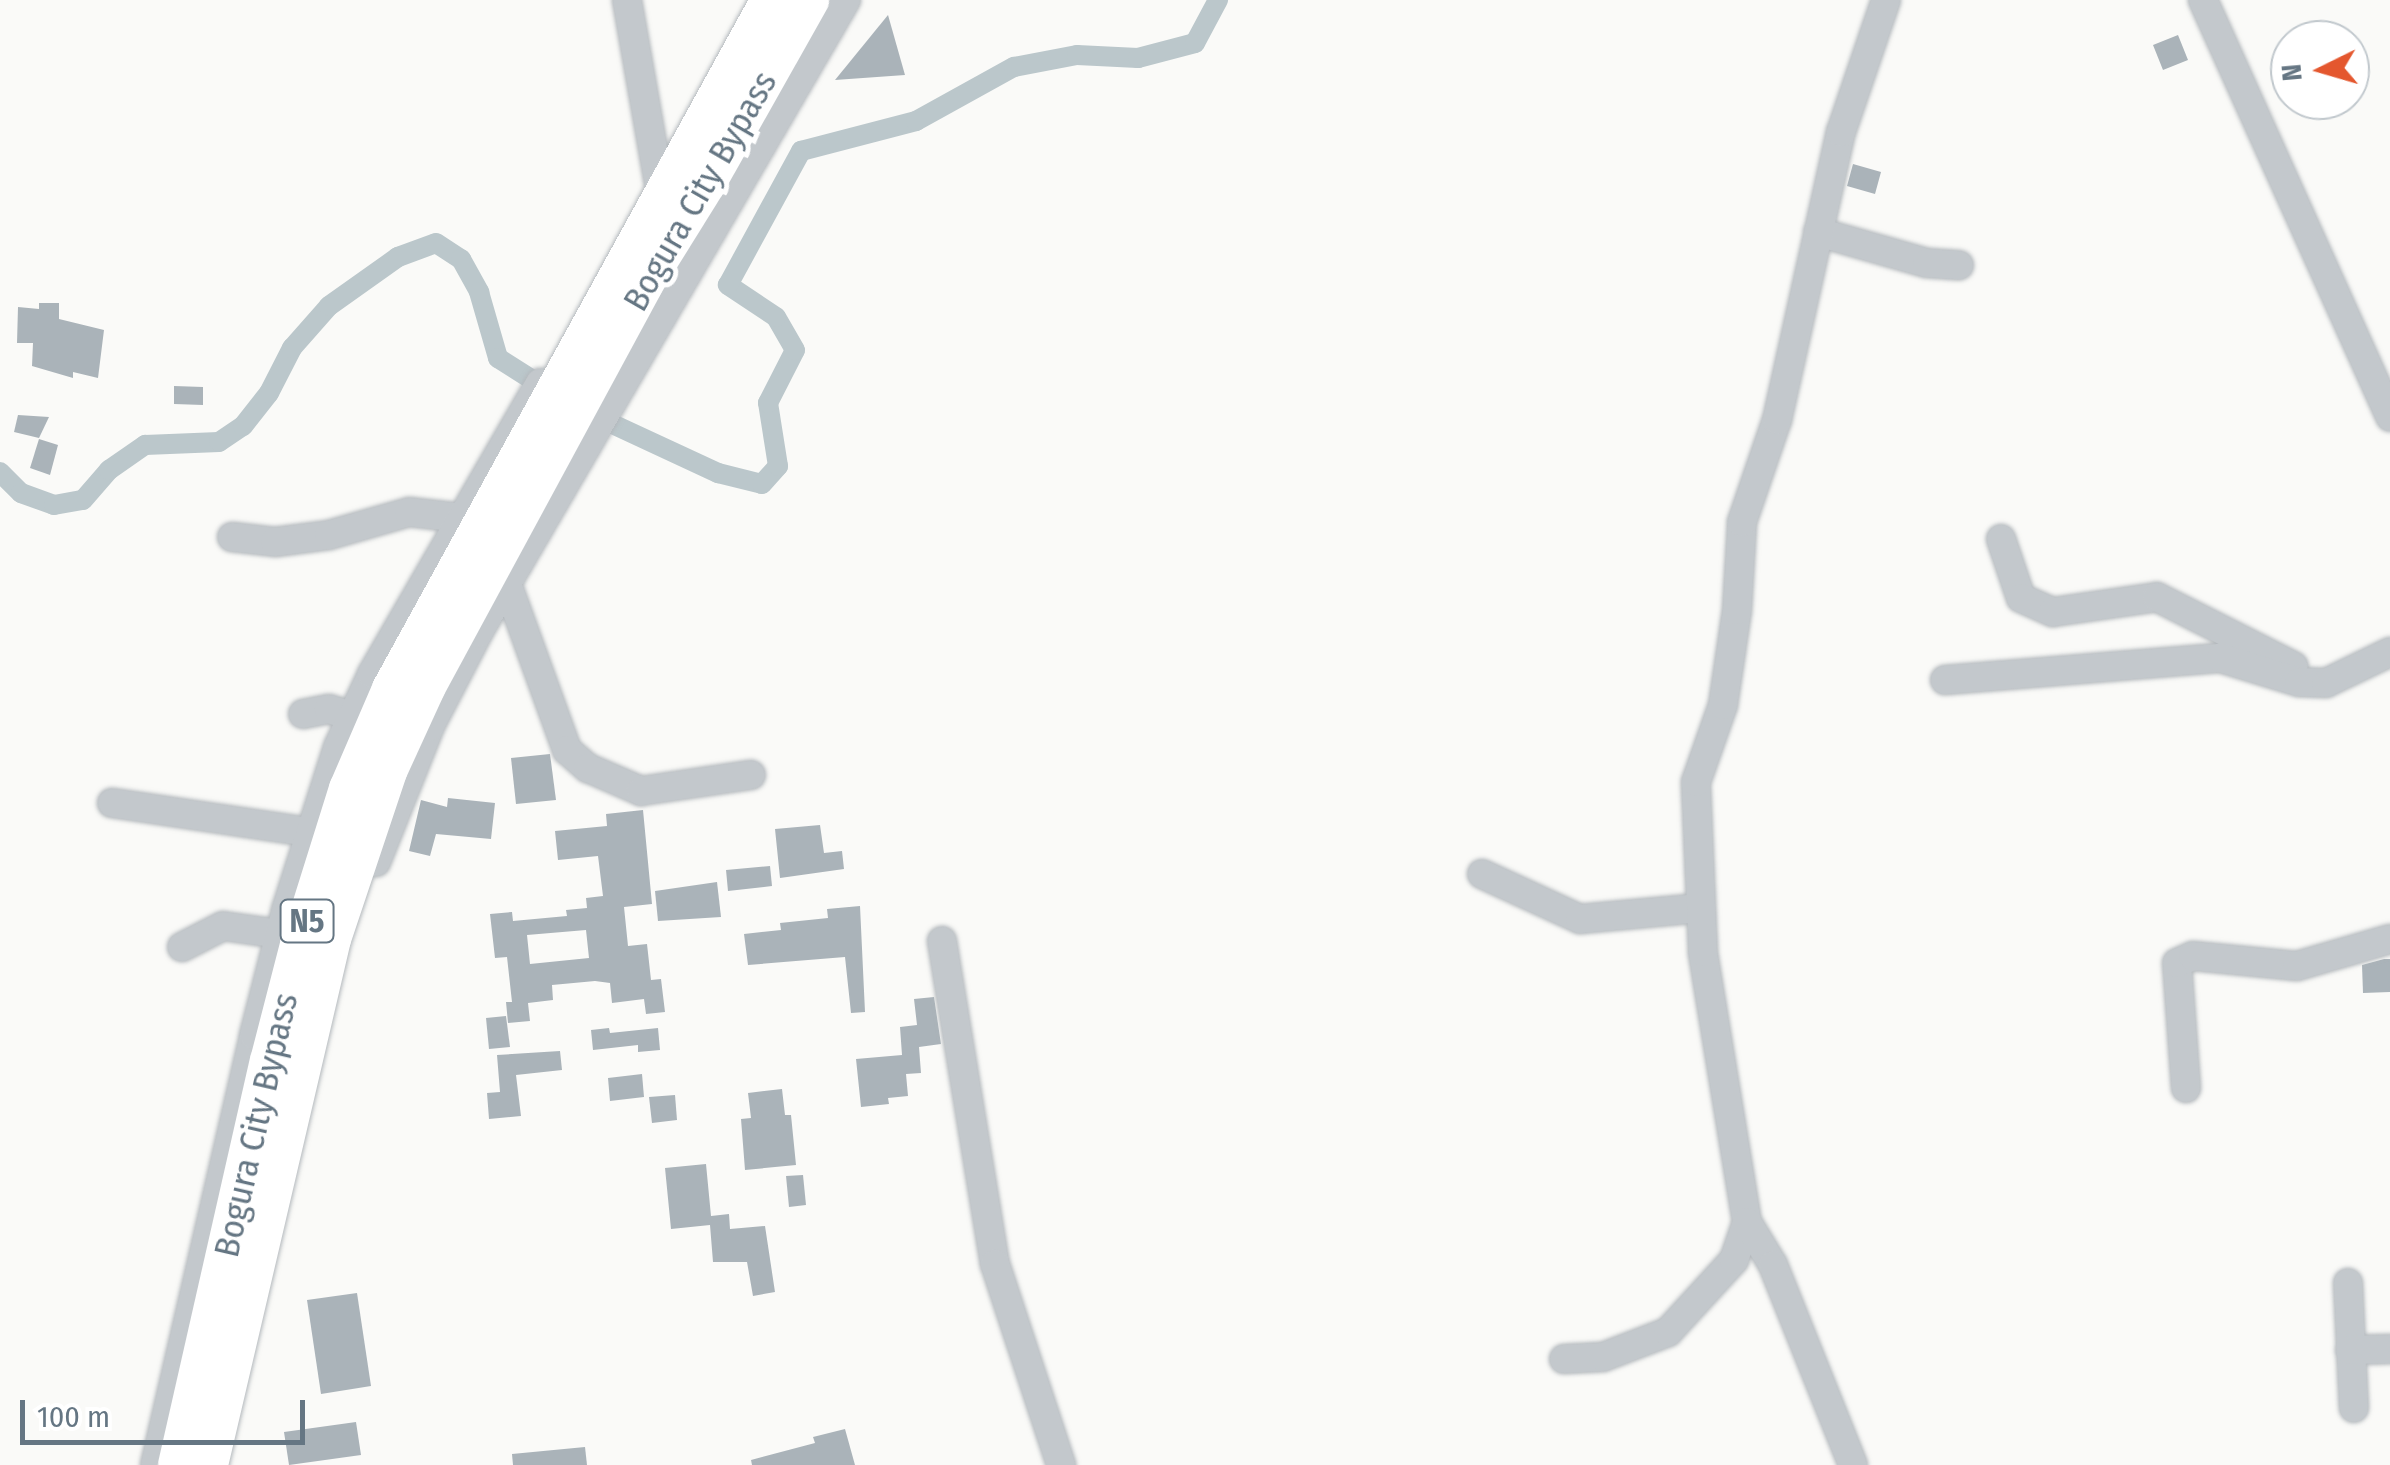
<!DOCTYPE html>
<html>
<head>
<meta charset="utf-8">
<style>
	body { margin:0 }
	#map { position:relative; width:2390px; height:1465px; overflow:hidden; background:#fafaf8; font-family:"Fira Sans Condensed",sans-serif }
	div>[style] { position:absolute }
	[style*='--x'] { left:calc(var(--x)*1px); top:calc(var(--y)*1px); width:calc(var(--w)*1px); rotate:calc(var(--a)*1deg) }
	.canal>* { height:20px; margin:-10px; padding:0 10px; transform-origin:10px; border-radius:10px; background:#bbc7cb }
	.building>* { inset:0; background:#aab3b9 }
	.roads { filter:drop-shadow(0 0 2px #b4b9bd) drop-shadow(0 0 2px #b4b9bd) }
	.minor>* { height:28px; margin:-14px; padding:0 14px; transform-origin:14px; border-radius:14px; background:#c3c8cc }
	.highway>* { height:40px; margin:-20px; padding:0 20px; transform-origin:20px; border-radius:20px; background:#fff }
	span { translate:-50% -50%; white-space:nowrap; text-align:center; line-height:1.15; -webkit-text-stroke:10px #fff; paint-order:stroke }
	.shield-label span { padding:2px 8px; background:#fff; border:2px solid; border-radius:8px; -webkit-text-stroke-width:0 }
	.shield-label { font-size:32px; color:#657683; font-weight:700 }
	.street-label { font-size:35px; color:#657683 }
	.north { position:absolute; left:2270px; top:20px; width:100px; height:100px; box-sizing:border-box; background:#fff; border:2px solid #c1c8cd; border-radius:50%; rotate:265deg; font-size:28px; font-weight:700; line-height:40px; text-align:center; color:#657683 }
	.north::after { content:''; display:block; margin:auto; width:35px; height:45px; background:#e4572e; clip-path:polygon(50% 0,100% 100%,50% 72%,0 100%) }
	.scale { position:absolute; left:20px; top:1400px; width:285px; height:45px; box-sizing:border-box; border:5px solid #657683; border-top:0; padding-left:12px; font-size:30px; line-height:35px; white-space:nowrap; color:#657683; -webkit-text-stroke:8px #fff; paint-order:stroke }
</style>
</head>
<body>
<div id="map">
	<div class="canal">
		<i style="--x:593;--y:415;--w:138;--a:24.9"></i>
		<i style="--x:718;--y:473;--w:45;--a:14"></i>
		<i style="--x:762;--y:484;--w:24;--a:-48"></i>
		<i style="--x:778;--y:466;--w:64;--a:-99"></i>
		<i style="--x:768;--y:403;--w:59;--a:-63"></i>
		<i style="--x:795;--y:350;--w:38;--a:-120"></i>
		<i style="--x:776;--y:317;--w:58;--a:-146.3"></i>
		<i style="--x:728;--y:285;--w:153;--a:-61.4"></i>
		<i style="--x:801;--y:151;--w:119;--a:-14.6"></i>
		<i style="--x:916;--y:121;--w:112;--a:-28.9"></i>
		<i style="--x:1014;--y:67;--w:64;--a:-10.8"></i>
		<i style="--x:1077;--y:55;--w:61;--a:2.8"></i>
		<i style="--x:1138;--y:58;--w:59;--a:-14.7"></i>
		<i style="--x:1195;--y:43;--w:49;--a:-61.9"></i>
		<i style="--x:0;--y:472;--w:30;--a:45"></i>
		<i style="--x:21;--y:493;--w:35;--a:20"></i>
		<i style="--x:54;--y:505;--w:29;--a:-10"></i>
		<i style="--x:83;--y:500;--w:40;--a:-49"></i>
		<i style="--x:109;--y:470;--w:44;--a:-34.8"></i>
		<i style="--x:145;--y:445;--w:74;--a:-2.3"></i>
		<i style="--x:219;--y:442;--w:29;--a:-34"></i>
		<i style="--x:243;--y:426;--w:42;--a:-51.8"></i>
		<i style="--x:269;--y:393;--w:51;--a:-62.9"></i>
		<i style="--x:292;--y:348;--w:56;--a:-48.6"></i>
		<i style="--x:329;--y:306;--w:85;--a:-35.4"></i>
		<i style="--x:398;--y:257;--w:40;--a:-20.2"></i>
		<i style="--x:436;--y:243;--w:30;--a:33"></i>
		<i style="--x:461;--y:259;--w:38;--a:61"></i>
		<i style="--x:479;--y:292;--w:69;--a:73.9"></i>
		<i style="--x:498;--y:358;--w:62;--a:32.4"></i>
	</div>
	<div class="building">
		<i style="clip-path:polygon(888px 15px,905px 75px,835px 80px)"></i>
		<i style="clip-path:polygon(2178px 35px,2188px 60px,2163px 70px,2153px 45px)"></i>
		<i style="clip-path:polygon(1853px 164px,1881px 172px,1875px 194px,1847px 186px)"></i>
		<i style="clip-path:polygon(39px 303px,59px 303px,59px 319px,104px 330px,98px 378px,73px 372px,73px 378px,32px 366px,33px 343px,17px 343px,18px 307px,39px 309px)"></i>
		<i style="clip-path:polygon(174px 386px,203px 387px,203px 405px,174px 404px)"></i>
		<i style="clip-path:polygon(18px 415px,49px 417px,39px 438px,14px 432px)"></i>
		<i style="clip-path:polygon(39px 439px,58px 445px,50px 475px,30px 468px)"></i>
		<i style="clip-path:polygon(550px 754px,556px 800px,516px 804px,511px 758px)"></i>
		<i style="clip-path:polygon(448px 798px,495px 803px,491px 839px,436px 834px,430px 856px,409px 851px,421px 800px,447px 807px)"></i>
		<i style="clip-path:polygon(evenodd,643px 810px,652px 904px,624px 907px,628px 946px,647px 944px,651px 980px,661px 979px,665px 1012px,646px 1014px,644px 999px,612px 1003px,610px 983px,595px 981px,552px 985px,553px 1000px,528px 1003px,530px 1021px,508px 1023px,506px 1002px,512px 1002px,507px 957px,495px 958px,490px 914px,512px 912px,513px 921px,567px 916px,566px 910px,587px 908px,586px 898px,603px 896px,598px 856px,558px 860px,555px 831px,607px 826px,606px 814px,643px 810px,586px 930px,589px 958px,530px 964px,527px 935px,586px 930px)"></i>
		<i style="clip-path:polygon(820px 825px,824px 853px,842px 851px,844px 869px,780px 878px,775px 829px)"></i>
		<i style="clip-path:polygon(770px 866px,772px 886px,728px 891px,726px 870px)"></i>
		<i style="clip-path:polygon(717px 882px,721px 917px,658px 921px,655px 891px)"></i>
		<i style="clip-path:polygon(860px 906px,865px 1012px,851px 1013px,845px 957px,748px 965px,744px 934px,781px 930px,780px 923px,828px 918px,827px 909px)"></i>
		<i style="clip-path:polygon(2384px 959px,2390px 959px,2390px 992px,2363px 993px,2362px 965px)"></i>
		<i style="clip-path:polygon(934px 997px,941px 1044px,919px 1047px,921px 1073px,906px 1074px,908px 1096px,888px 1098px,889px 1104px,861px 1107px,856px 1059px,902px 1055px,900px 1027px,917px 1025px,914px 999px)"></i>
		<i style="clip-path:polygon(506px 1016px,510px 1047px,489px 1049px,486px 1018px)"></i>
		<i style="clip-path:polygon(609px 1028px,610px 1033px,658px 1028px,660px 1050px,638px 1052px,638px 1045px,593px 1050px,591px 1030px)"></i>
		<i style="clip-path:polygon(560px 1051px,562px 1070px,516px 1075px,521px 1116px,489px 1119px,487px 1093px,500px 1092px,497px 1055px)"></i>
		<i style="clip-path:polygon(642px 1074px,644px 1097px,610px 1101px,608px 1078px)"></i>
		<i style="clip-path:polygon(782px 1089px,785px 1115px,791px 1115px,796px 1165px,745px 1170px,741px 1119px,751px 1118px,748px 1093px)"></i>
		<i style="clip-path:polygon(675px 1095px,677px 1120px,652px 1123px,649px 1097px)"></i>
		<i style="clip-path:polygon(706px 1164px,711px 1216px,729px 1214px,730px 1229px,765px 1226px,775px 1292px,753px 1296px,747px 1262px,713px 1262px,710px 1225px,671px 1229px,665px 1168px)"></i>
		<i style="clip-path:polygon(803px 1175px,806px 1205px,789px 1207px,786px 1176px)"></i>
		<i style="clip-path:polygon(357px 1293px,371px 1386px,321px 1394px,307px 1300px)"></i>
		<i style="clip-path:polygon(356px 1422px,361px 1455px,289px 1465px,284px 1432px)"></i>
		<i style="clip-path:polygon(845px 1429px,855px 1465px,752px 1465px,751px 1460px,815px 1443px,813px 1437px)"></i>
		<i style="clip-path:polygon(585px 1447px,587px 1465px,513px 1465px,512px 1454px)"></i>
	</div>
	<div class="roads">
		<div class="minor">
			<i style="--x:627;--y:0;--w:186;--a:80.1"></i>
			<i style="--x:2203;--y:0;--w:457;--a:65.8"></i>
			<i style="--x:1818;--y:232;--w:113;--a:15.9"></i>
			<i style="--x:1927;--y:263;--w:32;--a:4"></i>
			<i style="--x:232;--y:537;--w:43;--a:6.6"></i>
			<i style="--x:275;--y:542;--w:54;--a:-7.4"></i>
			<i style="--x:329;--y:535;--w:83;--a:-16"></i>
			<i style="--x:409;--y:512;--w:53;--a:6.5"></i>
			<i style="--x:2001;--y:539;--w:62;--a:71.3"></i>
			<i style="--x:2021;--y:598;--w:35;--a:24"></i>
			<i style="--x:2053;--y:612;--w:105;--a:-8.2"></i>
			<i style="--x:2157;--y:597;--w:153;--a:26.9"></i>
			<i style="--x:507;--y:584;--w:177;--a:70.1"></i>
			<i style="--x:567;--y:750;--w:28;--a:41"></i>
			<i style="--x:588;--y:768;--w:58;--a:23.5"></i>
			<i style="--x:641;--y:791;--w:111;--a:-8.3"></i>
			<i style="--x:1945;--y:680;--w:277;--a:-4.6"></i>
			<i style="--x:2221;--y:658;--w:82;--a:17.1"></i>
			<i style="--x:2299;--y:682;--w:27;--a:2"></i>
			<i style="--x:2326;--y:683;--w:71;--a:-25.8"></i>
			<i style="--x:303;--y:714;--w:26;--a:-11"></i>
			<i style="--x:329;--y:709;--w:24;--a:17"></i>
			<i style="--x:112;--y:803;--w:199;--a:8.4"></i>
			<i style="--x:376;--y:862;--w:146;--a:-68.3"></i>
			<i style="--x:430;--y:726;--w:105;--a:-62.7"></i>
			<i style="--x:478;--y:633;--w:732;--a:-59.83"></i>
			<i style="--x:1482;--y:874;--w:108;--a:24.7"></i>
			<i style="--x:1580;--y:919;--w:121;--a:-5.2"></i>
			<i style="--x:942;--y:941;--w:327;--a:80.7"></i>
			<i style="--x:995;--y:1264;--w:212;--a:71.8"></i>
			<i style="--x:182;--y:947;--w:46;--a:-27.1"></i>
			<i style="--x:223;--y:926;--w:58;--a:8"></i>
			<i style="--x:2186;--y:1088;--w:125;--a:-94.1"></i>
			<i style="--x:2177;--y:963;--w:17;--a:-24"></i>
			<i style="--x:2193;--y:956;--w:104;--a:5.5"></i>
			<i style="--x:2297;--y:966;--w:97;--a:-16.2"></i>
			<i style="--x:1747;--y:1222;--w:274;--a:-99.3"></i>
			<i style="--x:1703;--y:952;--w:170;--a:-92.4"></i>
			<i style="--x:1696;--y:782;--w:82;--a:-70.7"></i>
			<i style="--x:1723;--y:705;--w:96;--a:-81.6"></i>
			<i style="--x:1737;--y:610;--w:88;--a:-86.7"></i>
			<i style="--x:1742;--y:522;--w:108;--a:-71.1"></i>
			<i style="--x:1777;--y:420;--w:295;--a:-77.5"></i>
			<i style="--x:1841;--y:132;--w:139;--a:-71.2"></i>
			<i style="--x:2348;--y:1283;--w:125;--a:87.3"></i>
			<i style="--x:2350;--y:1350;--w:40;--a:-1.4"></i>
			<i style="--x:1564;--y:1359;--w:39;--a:-3"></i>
			<i style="--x:1603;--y:1357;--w:70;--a:-21"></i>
			<i style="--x:1668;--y:1332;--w:98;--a:-47.5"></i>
			<i style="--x:1734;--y:1260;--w:40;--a:-71.1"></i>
			<i style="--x:1747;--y:1222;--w:50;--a:58.8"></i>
			<i style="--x:1773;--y:1265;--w:215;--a:68.2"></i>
			<i style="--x:155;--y:1465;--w:441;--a:-77"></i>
			<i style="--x:254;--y:1035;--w:129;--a:-75.6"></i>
			<i style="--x:286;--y:910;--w:171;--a:-72.3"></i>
			<i style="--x:338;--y:747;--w:81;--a:-65"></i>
			<i style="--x:372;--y:674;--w:336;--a:-60"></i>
		</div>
		<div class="highway">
			<i style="--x:178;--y:1465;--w:414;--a:-77.2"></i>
			<i style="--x:270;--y:1061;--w:120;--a:-75.5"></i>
			<i style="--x:300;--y:945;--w:164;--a:-72.6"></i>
			<i style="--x:349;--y:789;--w:109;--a:-66.7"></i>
			<i style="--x:392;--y:689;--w:786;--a:-61.19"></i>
			<i style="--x:208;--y:1465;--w:540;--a:-76.84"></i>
			<i style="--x:331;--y:939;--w:179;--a:-71.5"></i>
			<i style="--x:388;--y:769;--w:89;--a:-65.4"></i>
			<i style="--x:425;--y:688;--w:457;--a:-61.6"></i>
			<i style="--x:642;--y:286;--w:121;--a:-58.1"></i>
			<i style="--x:706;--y:183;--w:210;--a:-60.6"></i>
		</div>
	</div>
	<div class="shield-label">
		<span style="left:307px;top:921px">N5</span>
	</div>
	<div class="street-label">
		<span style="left:700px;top:191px;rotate:-60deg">Bogura City Bypass</span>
		<span style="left:256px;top:1125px;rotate:-77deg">Bogura City Bypass</span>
	</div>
	<div class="north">N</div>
	<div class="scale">100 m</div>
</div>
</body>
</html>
